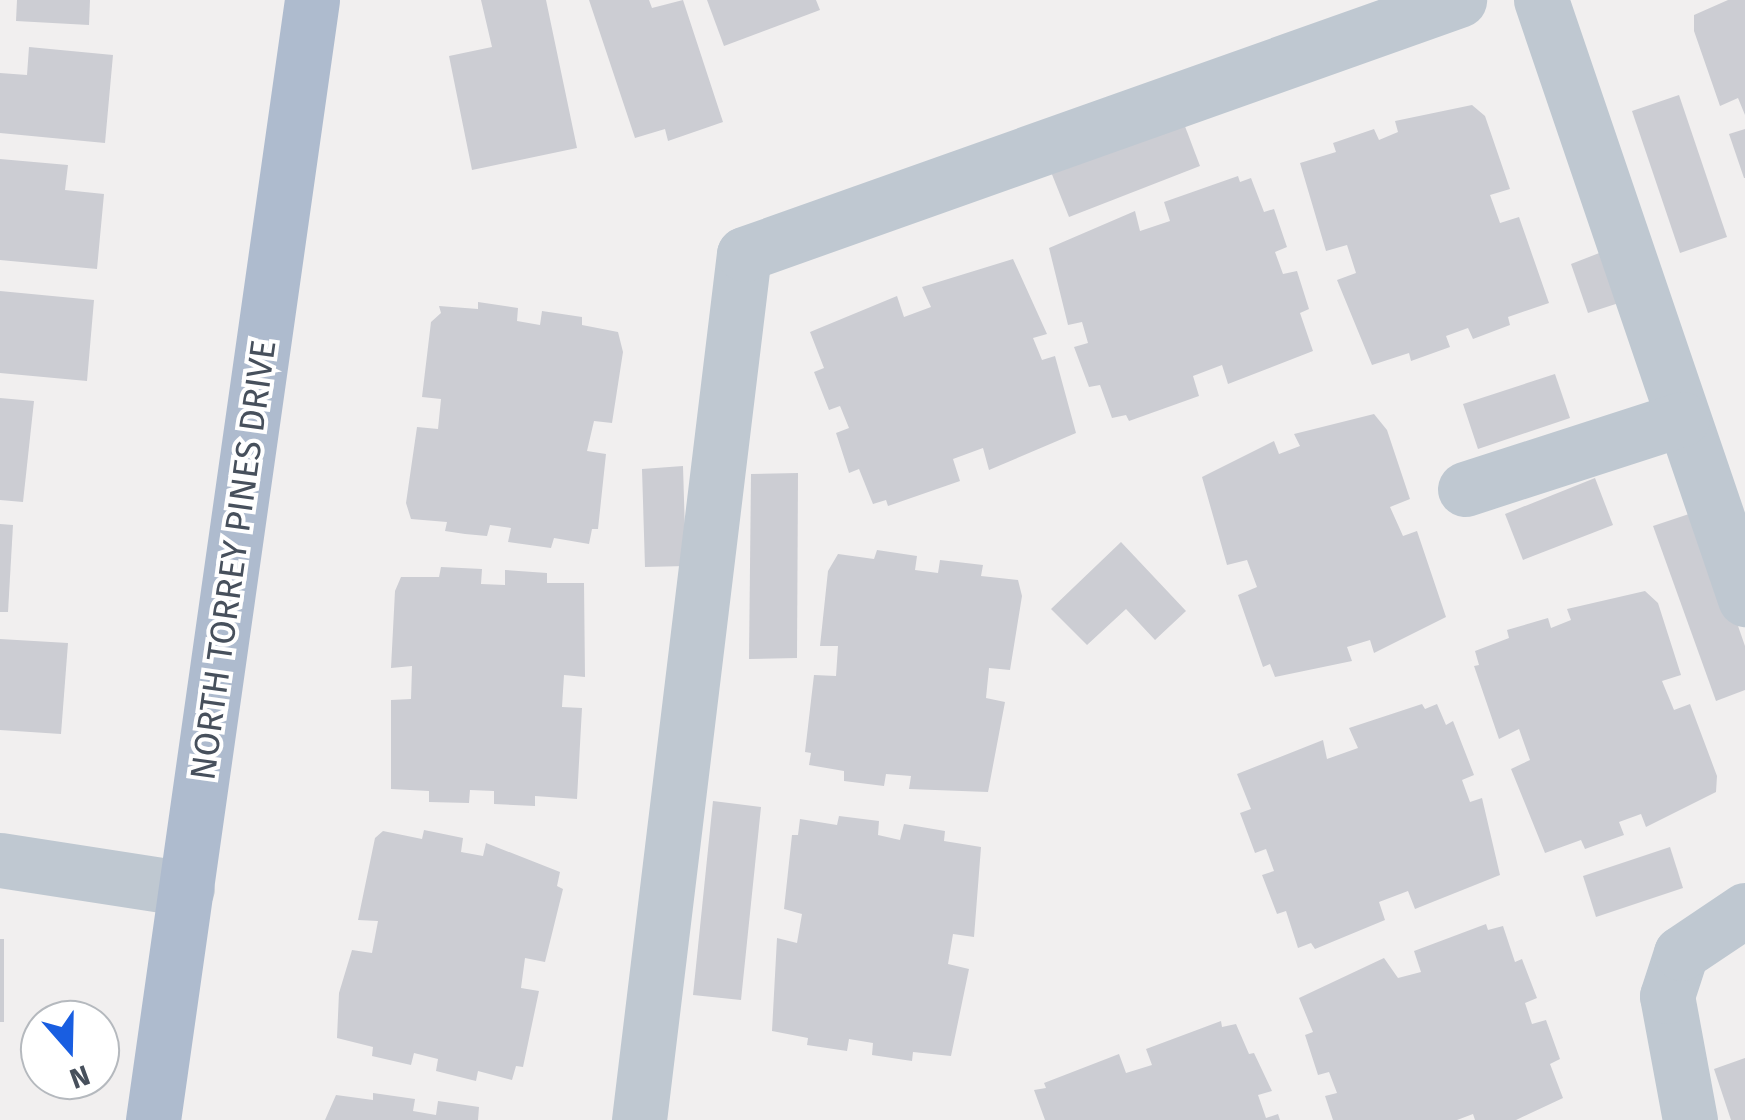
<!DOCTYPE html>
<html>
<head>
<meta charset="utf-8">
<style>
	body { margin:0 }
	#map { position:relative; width:1745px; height:1120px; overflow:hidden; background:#f1efef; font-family:"Fira Sans",sans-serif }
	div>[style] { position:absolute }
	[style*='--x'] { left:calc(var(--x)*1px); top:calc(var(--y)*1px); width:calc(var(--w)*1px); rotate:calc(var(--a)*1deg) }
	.building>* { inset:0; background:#cccdd3 }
	.minor>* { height:55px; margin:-27.5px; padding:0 27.5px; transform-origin:27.5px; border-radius:27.5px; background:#bfc8d1 }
	.major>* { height:55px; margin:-27.5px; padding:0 27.5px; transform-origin:27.5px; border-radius:27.5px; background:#aebbce }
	span { translate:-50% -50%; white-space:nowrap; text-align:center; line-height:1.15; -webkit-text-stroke:8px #fff; paint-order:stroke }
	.street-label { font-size:35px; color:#47505c }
	.north { position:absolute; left:20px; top:1000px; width:100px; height:100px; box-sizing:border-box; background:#fff; border:2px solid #b5b9be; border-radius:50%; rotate:160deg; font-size:28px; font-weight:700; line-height:40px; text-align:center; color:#47505c }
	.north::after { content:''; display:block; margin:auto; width:35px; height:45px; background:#195ee1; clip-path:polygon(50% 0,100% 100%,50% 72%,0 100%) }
</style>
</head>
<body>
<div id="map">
	<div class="building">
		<i style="clip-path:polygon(17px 0,90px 0,89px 25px,16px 21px)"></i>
		<i style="clip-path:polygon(481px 0,546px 0,577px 148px,472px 170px,449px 56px,492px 47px)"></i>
		<i style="clip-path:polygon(589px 0,649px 0,652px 8px,683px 0,723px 122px,668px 141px,665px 129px,635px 138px)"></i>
		<i style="clip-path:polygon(707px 0,816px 0,820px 10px,724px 46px)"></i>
		<i style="clip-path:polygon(1728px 0,1745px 0,1745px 115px,1738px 98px,1720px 106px,1694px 31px,1694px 15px)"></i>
		<i style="clip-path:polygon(29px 47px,113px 55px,105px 143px,0 133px,0 73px,27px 75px)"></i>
		<i style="clip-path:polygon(1679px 95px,1727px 237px,1680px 253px,1632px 111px)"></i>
		<i style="clip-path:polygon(1472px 105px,1485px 116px,1510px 189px,1490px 195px,1500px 223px,1519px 217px,1549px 303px,1508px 317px,1510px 325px,1473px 339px,1468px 328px,1446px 336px,1450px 347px,1411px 361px,1409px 353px,1372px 365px,1337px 280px,1356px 273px,1347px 245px,1326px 251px,1300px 163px,1336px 152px,1333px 143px,1374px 129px,1379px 140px,1398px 132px,1395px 121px)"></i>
		<i style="clip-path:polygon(1183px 121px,1200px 166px,1069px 217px,1051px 172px)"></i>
		<i style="clip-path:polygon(1745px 129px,1745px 178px,1744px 178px,1729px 134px)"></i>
		<i style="clip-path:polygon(0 159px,68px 165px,65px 190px,104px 194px,97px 269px,0 260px)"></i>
		<i style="clip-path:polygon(1238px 176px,1240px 182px,1251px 178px,1264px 212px,1274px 209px,1287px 247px,1275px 252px,1283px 274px,1297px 271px,1309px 309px,1300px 313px,1313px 351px,1228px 384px,1222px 365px,1193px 376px,1199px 396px,1129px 421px,1126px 415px,1112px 418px,1100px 385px,1089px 387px,1074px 347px,1088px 343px,1082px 322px,1068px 325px,1049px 248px,1135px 211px,1140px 231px,1170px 221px,1164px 202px)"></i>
		<i style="clip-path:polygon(1607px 250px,1625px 301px,1588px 313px,1571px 264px)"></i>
		<i style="clip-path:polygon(1013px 259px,1047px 334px,1033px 338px,1042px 360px,1055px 356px,1076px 433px,989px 470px,983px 448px,953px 459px,960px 481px,888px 506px,886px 500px,873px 504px,859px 469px,849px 473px,836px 433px,849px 428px,840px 406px,829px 410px,814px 372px,824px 368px,810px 332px,897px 296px,904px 317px,931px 307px,922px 287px)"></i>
		<i style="clip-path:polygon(0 291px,94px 300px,87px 381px,0 373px)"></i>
		<i style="clip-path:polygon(478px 302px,518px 308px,517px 321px,540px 325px,542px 311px,582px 317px,582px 325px,618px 332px,623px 352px,612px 423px,594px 421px,587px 451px,606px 454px,598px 529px,592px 529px,589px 544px,554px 538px,551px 548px,508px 542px,511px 528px,490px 525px,487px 536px,465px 534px,445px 531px,447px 522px,411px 519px,406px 503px,417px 427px,438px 429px,441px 399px,422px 397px,431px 322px,441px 313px,439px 306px,478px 309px)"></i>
		<i style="clip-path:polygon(1555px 374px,1570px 418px,1478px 449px,1463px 404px)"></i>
		<i style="clip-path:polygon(0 398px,34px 401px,23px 502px,0 500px)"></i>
		<i style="clip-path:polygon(1374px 414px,1387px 430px,1410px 499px,1390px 507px,1403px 536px,1417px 531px,1446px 617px,1374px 653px,1370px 640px,1347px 647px,1352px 661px,1275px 677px,1270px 664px,1263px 667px,1238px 595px,1257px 587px,1247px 560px,1227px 565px,1202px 477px,1274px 441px,1279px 454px,1300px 446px,1294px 434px)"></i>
		<i style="clip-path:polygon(683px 466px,686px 566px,645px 567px,642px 469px)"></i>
		<i style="clip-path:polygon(798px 473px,797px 658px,749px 659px,751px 474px)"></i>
		<i style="clip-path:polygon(1595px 478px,1613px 525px,1523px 560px,1505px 514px)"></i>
		<i style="clip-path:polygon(1698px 511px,1745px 646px,1745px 690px,1716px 701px,1653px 526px)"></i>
		<i style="clip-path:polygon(0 524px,13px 525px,8px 612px,0 612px)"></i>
		<i style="clip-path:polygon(1121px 542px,1186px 611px,1155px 640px,1126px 609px,1087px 645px,1051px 609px)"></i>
		<i style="clip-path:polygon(877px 550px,917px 556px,915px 570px,938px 573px,940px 560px,983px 565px,981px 576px,1018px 580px,1022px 596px,1010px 670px,989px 668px,986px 698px,1005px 702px,988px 792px,909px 789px,911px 776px,886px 774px,884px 786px,844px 781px,844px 771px,809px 765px,811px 753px,805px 752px,814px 675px,836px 676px,838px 646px,820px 646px,828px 571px,838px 554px,874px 559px)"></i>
		<i style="clip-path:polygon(441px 567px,482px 569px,481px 584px,505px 585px,505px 570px,547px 573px,547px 583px,584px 583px,585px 677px,564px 675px,562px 707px,582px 708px,577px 799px,535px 796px,535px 806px,494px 804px,494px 791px,470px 790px,469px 803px,429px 802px,429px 791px,391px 789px,391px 700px,411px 699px,412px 666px,391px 668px,395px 591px,401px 577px,439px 577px)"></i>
		<i style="clip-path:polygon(1645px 591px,1658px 603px,1681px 675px,1662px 681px,1674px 710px,1690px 704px,1717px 776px,1716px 792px,1646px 827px,1641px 814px,1619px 822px,1624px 835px,1585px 849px,1581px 840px,1545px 853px,1511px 769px,1530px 760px,1519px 729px,1499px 739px,1474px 666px,1479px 665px,1475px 651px,1509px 638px,1507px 630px,1548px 618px,1551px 628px,1571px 620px,1567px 609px)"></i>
		<i style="clip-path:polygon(0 639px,68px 643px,61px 734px,0 730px)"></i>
		<i style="clip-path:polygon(1422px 704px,1425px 709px,1437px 704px,1446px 725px,1453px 721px,1474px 775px,1462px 780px,1470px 802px,1482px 798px,1500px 875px,1415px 909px,1408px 891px,1379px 902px,1385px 920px,1315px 949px,1311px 943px,1298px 948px,1286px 911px,1277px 914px,1262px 875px,1274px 871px,1266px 849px,1255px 853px,1240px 813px,1251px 809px,1237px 774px,1323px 740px,1327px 759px,1358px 748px,1349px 728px)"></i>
		<i style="clip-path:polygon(713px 801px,761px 807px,741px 1000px,693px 995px)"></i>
		<i style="clip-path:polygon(839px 816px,879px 821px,878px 835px,900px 840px,904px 824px,945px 831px,944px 841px,981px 847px,974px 937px,953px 934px,948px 964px,969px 969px,951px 1056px,913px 1052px,912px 1061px,872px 1055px,873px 1043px,849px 1039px,847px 1051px,807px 1045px,808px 1038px,772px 1031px,777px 938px,797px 943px,802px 914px,784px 909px,792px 835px,798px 835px,800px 819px,837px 825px)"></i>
		<i style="clip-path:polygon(424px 830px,463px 838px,461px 852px,483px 856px,486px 843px,560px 872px,557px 886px,563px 889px,545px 962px,525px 958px,521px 988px,539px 991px,523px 1067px,516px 1066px,512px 1080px,478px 1071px,476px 1081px,436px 1071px,438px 1059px,414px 1053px,411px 1065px,372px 1056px,373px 1047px,337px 1038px,339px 993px,352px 950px,372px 953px,378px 921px,358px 920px,375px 838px,383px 831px,422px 839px)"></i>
		<i style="clip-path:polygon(1670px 847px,1683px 888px,1596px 917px,1583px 876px)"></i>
		<i style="clip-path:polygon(1486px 924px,1488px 930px,1503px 926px,1515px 962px,1522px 959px,1537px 998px,1525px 1003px,1532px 1024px,1546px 1020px,1560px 1059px,1550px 1064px,1563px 1098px,1516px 1120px,1475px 1120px,1473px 1114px,1457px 1120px,1333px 1120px,1325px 1096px,1337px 1093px,1329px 1072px,1318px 1075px,1305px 1035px,1313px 1032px,1299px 998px,1384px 958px,1398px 978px,1421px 972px,1414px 951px)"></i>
		<i style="clip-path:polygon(0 939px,4px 939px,4px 1022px,0 1022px)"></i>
		<i style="clip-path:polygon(1221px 1021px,1222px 1027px,1236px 1024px,1249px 1054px,1254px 1053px,1272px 1091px,1258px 1095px,1266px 1118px,1278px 1114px,1280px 1120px,1045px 1120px,1034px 1090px,1046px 1088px,1044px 1083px,1119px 1054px,1126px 1073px,1152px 1065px,1146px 1049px)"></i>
		<i style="clip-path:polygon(1745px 1058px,1745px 1120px,1731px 1120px,1714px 1069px)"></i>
		<i style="clip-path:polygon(373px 1093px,415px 1099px,413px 1111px,436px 1115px,438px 1101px,479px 1107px,478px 1120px,325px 1120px,336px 1095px,373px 1100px)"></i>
	</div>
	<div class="minor">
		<i style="--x:1541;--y:0;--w:633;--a:71.19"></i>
		<i style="--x:1465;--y:489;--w:228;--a:-17.9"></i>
		<i style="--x:0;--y:860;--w:189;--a:8.8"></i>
		<i style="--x:639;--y:1120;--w:872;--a:-83.09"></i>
		<i style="--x:744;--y:254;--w:759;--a:-19.56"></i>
		<i style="--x:1690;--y:1120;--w:126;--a:-100.5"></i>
		<i style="--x:1667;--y:996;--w:45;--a:-72"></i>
		<i style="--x:1681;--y:953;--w:77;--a:-33.9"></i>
	</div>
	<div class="major">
		<i style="--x:153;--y:1120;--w:1131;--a:-81.92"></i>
	</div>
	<div class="street-label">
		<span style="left:233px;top:560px;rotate:-82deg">NORTH TORREY PINES DRIVE</span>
	</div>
	<div class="north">N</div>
</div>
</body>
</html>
